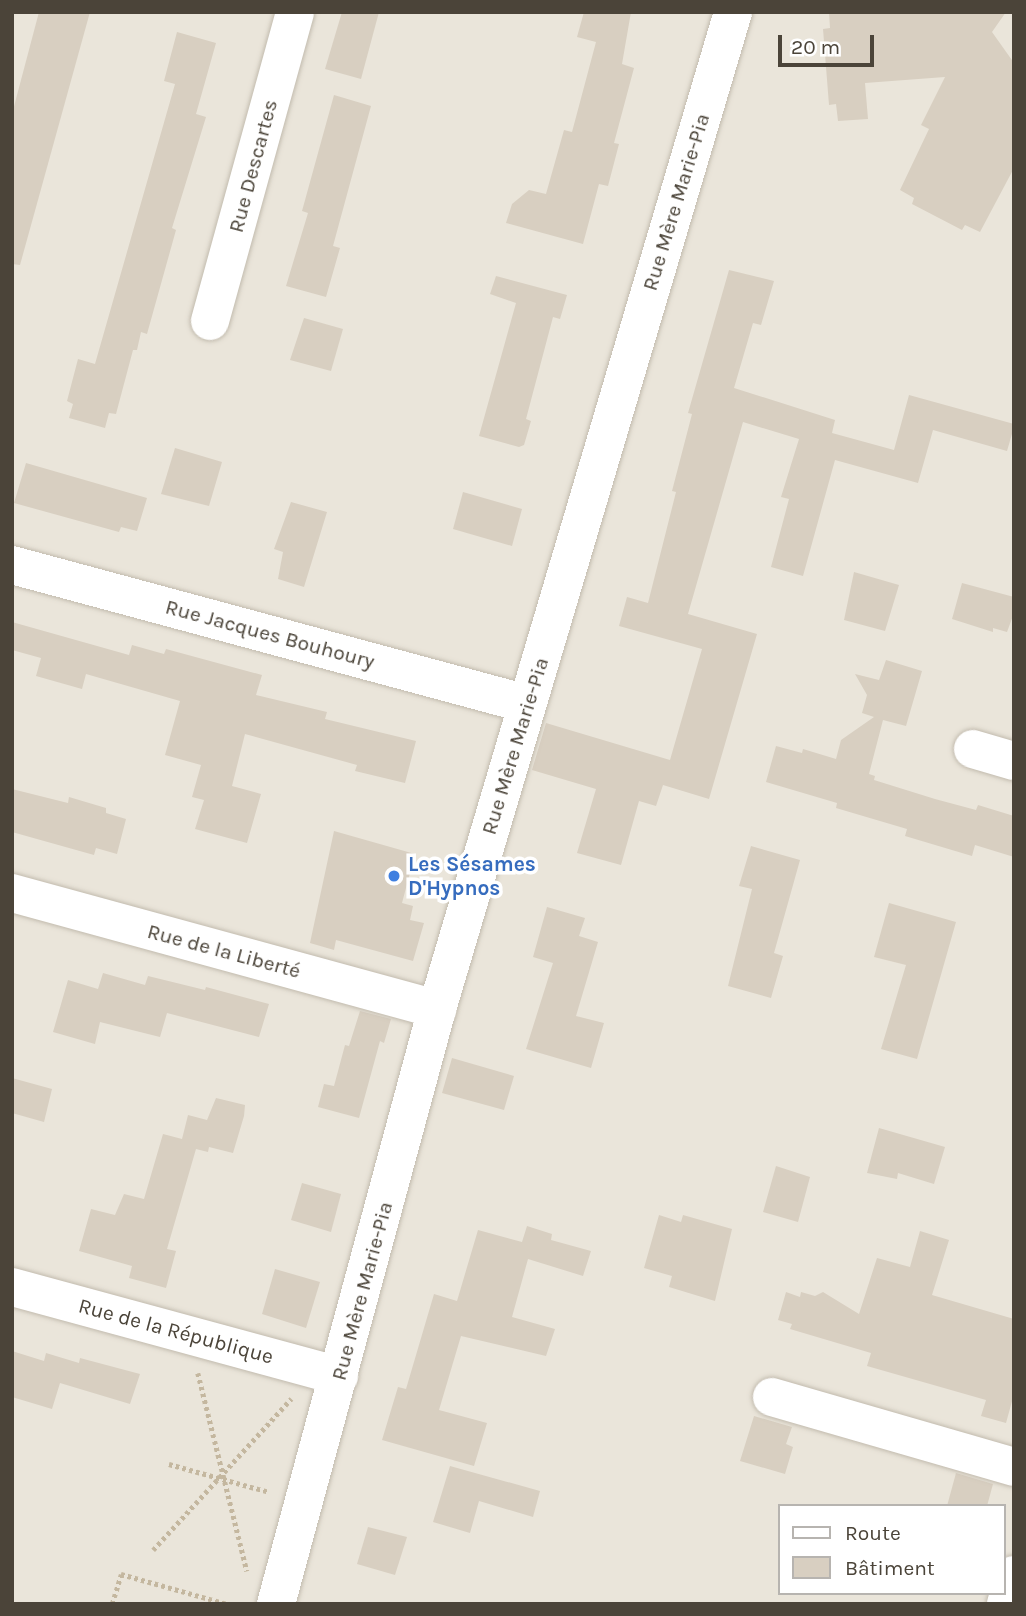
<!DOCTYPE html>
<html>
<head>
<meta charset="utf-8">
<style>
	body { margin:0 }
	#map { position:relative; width:1026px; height:1616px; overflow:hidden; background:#f6f3ec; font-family:Karla,sans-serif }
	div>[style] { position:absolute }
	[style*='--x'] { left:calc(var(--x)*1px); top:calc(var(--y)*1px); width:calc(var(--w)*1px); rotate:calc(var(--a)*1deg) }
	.residential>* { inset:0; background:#eae5da }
	.building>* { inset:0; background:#d8cfc1 }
	.path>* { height:4.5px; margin-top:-2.25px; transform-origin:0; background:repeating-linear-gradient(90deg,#c4b79f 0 3.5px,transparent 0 7px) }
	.roads { filter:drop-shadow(0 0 2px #c2bbae) drop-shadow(0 0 2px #c2bbae) }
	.minor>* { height:38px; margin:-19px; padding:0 19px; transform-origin:19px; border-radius:19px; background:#fff }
	.dots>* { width:19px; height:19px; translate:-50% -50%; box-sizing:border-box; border:4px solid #fff; border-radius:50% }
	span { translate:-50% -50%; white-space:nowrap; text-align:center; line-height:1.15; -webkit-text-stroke:7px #fff; paint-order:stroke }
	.street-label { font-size:21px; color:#4b4439 }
	.shop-label { font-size:21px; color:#366cbe; font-weight:700 }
	.left { translate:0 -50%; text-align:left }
	.frame { position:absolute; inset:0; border:14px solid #4b4439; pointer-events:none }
	.legend { position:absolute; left:778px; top:1504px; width:228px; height:91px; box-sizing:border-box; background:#fff; border:2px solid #b7b4b0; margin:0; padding:9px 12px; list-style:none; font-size:21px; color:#4b4439 }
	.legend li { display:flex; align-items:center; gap:14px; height:35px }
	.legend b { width:35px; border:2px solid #b7b4b0 }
	.scale { position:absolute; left:778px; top:35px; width:96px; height:32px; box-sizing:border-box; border:4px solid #4b4439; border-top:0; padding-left:9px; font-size:21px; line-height:24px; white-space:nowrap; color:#4b4439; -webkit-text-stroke:5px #fff; paint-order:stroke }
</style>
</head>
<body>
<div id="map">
	<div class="residential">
		<i style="clip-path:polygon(evenodd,12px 12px,1014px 12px,1014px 1604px,12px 1604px,12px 12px,779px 1506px,1003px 1506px,1003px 1593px,779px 1593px,779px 1506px)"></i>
	</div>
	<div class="building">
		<i style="clip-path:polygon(39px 12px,90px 12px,20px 265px,12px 264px,12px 114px)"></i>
		<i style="clip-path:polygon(342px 12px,379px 12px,361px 79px,325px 69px)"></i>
		<i style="clip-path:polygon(584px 12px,631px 12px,622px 64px,634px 68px,614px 143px,619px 144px,608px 186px,599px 184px,583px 244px,506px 223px,512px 204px,529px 190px,546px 194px,564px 130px,572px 132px,596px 42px,577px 37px)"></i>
		<i style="clip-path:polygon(829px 12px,1006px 12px,992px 32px,1014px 63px,1014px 168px,980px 232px,965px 225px,962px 230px,912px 204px,914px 198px,900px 190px,929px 129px,921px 125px,945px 77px,865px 83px,868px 119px,838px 121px,836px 104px,829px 105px,823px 29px,830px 28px)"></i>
		<i style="clip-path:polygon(177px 32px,216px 43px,196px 114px,206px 117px,172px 228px,176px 230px,147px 334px,141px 332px,137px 350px,133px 350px,116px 414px,109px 413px,105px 428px,69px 418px,73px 404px,67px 401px,78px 359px,95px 364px,175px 84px,164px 81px)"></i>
		<i style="clip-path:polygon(334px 95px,371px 106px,333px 246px,340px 248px,326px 297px,286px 286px,308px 213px,302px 211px)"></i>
		<i style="clip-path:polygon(729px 270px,774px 281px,761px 325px,753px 323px,734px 388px,835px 420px,832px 433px,894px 450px,909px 395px,1014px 424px,1014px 427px,1007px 451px,933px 430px,918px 483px,835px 460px,803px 576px,771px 567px,789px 499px,781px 497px,799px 439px,743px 422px,688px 614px,757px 634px,709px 799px,663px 785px,656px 806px,639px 801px,621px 865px,577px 853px,596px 789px,532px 770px,546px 723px,670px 760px,702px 649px,619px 626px,627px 597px,648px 603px,676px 492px,672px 491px,692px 414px,688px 413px)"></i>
		<i style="clip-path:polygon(496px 276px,567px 295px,560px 319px,553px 317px,526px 419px,531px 421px,524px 445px,519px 447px,479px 436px,516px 303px,490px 294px)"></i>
		<i style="clip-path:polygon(304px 318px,343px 329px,331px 371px,290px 360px)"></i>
		<i style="clip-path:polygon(175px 448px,222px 462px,209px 506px,161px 494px)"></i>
		<i style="clip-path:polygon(26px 463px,147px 498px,137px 531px,121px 527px,119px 532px,14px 503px)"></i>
		<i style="clip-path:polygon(463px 492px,522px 509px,512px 546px,453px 529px)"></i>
		<i style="clip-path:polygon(291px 502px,327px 512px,304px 587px,278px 579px,283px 552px,274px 549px)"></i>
		<i style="clip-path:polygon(854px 572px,899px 585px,885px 631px,844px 620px)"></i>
		<i style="clip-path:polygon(962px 583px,1014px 597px,1014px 613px,1007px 632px,993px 628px,993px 632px,952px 619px)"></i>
		<i style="clip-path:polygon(12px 622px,129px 655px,132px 645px,164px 654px,166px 649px,262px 675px,256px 695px,327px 712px,325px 719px,416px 741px,405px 783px,355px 771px,357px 765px,245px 734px,232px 786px,261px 794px,247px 843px,195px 829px,204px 800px,192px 797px,201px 765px,165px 755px,180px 701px,86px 674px,82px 689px,36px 676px,41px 658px,12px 650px)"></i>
		<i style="clip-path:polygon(886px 660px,922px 671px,906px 726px,883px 720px,869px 774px,875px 776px,874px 780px,935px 799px,976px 810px,978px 805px,1014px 816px,1014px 857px,975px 845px,972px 856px,905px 836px,907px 829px,836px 808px,837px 803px,766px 782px,776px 746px,802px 753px,803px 749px,836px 759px,841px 740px,874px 717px,862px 713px,867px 695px,855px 674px,879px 680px)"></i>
		<i style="clip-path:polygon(12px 789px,68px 803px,69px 797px,106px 808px,106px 813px,126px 819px,117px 854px,96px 848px,94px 855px,12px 832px)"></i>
		<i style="clip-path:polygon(334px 831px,415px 854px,402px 903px,413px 906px,410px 920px,424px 923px,413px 961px,336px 940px,334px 950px,310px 943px)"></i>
		<i style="clip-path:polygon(751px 846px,800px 860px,774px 953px,783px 956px,771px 998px,728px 986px,752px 889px,739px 886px)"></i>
		<i style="clip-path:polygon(889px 903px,956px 922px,917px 1059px,881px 1049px,906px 965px,874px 957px)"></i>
		<i style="clip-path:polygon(547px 907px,585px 918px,579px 936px,598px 942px,576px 1016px,604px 1023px,591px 1068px,526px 1049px,553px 963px,533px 957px)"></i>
		<i style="clip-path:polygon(103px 973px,145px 985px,148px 976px,205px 990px,206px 987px,269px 1004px,259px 1037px,167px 1013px,160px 1037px,100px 1022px,95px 1044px,53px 1032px,68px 980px,98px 989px)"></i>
		<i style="clip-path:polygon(360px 1011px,391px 1019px,384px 1043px,380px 1041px,359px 1118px,318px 1107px,324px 1084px,334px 1086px,345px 1045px,349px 1046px)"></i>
		<i style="clip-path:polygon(452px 1058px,514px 1076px,504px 1110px,442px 1093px)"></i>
		<i style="clip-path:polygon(12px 1078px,52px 1089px,44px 1122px,12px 1113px)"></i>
		<i style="clip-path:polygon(216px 1098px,245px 1105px,244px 1116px,233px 1153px,209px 1147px,208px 1152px,196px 1149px,167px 1249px,176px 1251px,166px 1288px,129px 1278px,132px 1266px,79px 1251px,91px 1209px,115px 1215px,124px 1194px,144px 1199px,163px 1134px,182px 1139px,188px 1115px,207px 1120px)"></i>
		<i style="clip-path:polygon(879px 1128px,945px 1147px,934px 1184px,898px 1173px,897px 1179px,867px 1173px)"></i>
		<i style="clip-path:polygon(776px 1166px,810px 1177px,798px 1222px,763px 1212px)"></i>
		<i style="clip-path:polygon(302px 1183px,341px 1194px,331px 1232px,291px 1220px)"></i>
		<i style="clip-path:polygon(659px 1215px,681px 1222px,683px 1215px,732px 1229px,715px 1301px,669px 1287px,672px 1276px,644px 1268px)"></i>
		<i style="clip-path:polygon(527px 1226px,552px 1234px,551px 1240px,591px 1251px,583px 1276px,528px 1259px,512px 1317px,555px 1329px,546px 1356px,461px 1336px,439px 1410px,487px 1423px,474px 1466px,382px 1440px,398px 1387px,406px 1389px,434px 1294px,457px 1301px,478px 1230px,522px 1242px)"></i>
		<i style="clip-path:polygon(920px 1231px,949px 1240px,932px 1295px,1014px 1319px,1014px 1394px,1006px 1423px,981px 1416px,986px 1400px,867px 1366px,871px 1353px,790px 1329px,792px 1324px,778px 1320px,786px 1292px,800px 1297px,801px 1292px,815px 1296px,823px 1292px,859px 1314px,877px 1258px,910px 1267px)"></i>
		<i style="clip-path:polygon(275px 1269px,320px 1282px,306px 1328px,262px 1314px)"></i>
		<i style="clip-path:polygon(12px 1351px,44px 1361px,46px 1353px,79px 1363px,80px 1358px,140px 1374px,130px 1404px,60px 1383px,52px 1409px,12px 1397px)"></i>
		<i style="clip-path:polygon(754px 1416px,792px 1427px,786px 1444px,793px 1447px,785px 1474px,740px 1461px)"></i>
		<i style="clip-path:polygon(450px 1466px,540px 1491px,533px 1517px,479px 1501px,470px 1533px,433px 1522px)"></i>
		<i style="clip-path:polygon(956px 1473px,993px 1484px,987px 1506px,947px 1506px)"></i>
		<i style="clip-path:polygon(368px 1527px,407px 1537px,395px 1575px,357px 1564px)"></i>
	</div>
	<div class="path">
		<i style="--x:198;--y:1373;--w:204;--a:76.1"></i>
		<i style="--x:169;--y:1464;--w:104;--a:15.6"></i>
		<i style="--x:153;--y:1550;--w:205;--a:-47.6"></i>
		<i style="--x:112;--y:1604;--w:31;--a:-73"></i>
		<i style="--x:121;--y:1574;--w:110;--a:15.8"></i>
	</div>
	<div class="roads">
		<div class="minor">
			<i style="--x:210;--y:321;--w:320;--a:-74.6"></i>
			<i style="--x:12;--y:565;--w:533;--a:15.1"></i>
			<i style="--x:973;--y:749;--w:43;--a:16.3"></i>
			<i style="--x:12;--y:893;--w:441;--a:15.3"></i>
			<i style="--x:12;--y:1287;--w:339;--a:15.2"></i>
			<i style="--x:772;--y:1397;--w:252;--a:16.1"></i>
			<i style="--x:276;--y:1604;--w:616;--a:-74.86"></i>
			<i style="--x:437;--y:1009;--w:1040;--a:-73.46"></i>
			<i style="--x:1006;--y:1604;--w:30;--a:-75"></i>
		</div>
	</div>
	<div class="dots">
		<i style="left:394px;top:876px;background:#3f7fe0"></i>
	</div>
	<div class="street-label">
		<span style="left:253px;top:166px;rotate:-75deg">Rue Descartes</span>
		<span style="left:676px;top:202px;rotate:-73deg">Rue Mère Marie-Pia</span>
		<span style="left:270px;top:634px;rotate:15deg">Rue Jacques Bouhoury</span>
		<span style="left:515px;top:746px;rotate:-73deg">Rue Mère Marie-Pia</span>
		<span style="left:224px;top:951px;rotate:15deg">Rue de la Liberté</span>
		<span style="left:362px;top:1291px;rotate:-75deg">Rue Mère Marie-Pia</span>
		<span style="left:176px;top:1331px;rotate:15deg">Rue de la République</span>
	</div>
	<div class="shop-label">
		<span class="left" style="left:408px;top:876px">Les Sésames<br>D'Hypnos</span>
	</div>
	<div class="frame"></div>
	<ul class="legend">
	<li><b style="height:9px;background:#fff"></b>Route</li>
	<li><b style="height:19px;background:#d8cfc1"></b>Bâtiment</li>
	</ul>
	<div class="scale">20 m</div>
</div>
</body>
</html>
